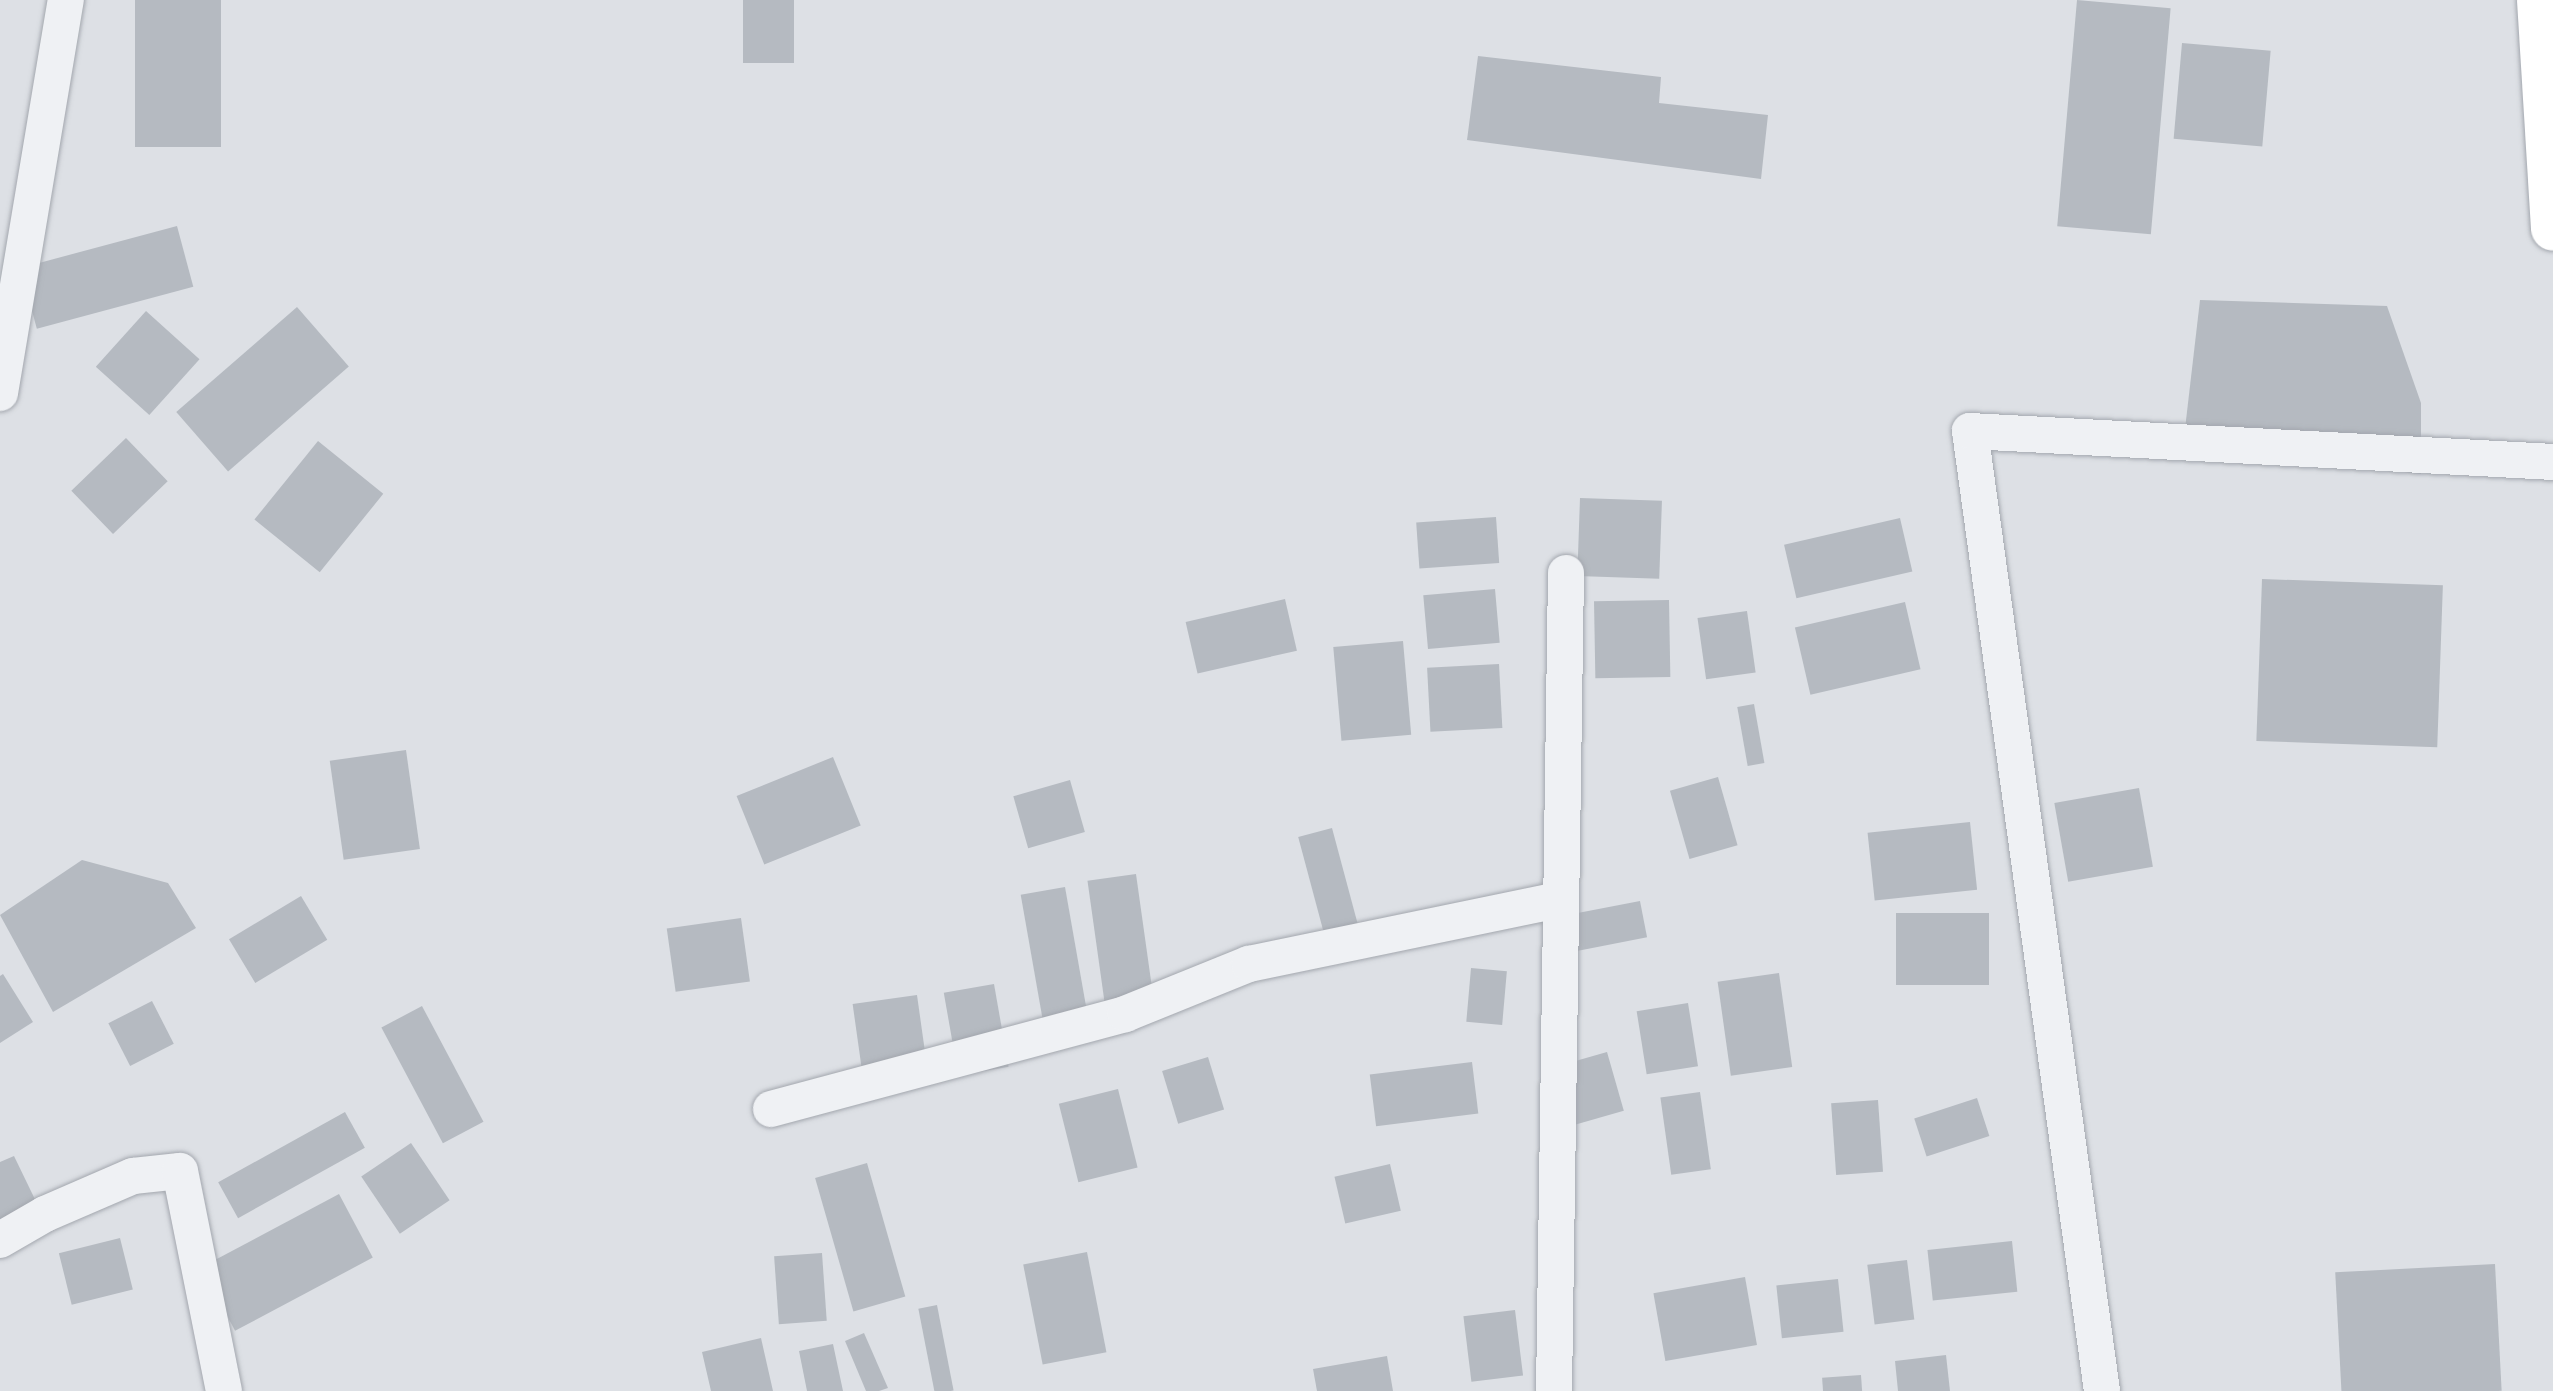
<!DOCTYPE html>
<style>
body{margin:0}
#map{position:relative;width:2553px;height:1391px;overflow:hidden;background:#dde0e5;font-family:"PT Sans",sans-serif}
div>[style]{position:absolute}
.building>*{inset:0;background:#b5bac1;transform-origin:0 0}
.roads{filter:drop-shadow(0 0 2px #a3a7ae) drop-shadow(0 0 2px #a3a7ae)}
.minor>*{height:36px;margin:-18px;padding:0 18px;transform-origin:18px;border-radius:18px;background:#eff1f4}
.trunk>*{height:44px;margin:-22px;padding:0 22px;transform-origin:22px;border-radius:22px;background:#fff}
span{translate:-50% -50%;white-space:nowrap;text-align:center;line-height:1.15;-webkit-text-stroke:6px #eceff3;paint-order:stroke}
</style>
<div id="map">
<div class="building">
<i style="left:135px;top:0;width:86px;height:147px"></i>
<i style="left:743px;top:0;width:51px;height:63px"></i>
<i style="left:2077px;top:0;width:94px;height:227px;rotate:5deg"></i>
<i style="left:2182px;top:43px;width:89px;height:96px;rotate:5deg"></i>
<i style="clip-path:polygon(1478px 56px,1661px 77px,1659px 103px,1768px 115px,1761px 179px,1467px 140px)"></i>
<i style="left:177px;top:226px;width:63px;height:162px;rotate:75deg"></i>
<i style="clip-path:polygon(2200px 300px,2387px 306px,2421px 403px,2421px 474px,2183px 446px)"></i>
<i style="left:297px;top:307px;width:79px;height:160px;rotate:49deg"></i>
<i style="left:146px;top:311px;width:72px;height:75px;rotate:42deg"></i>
<i style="left:126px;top:438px;width:60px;height:76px;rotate:46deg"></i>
<i style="left:318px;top:441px;width:84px;height:101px;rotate:39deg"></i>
<i style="left:1580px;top:498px;width:82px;height:78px;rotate:2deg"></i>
<i style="left:1496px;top:517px;width:46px;height:80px;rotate:86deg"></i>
<i style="left:1900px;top:518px;width:55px;height:119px;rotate:77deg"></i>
<i style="left:2262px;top:579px;width:181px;height:162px;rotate:2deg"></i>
<i style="left:1495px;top:589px;width:54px;height:72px;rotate:85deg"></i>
<i style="left:1285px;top:599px;width:53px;height:102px;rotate:77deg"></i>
<i style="left:1669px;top:600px;width:77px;height:75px;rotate:89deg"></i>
<i style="left:1905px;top:602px;width:69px;height:113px;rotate:77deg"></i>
<i style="left:1747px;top:611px;width:62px;height:50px;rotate:82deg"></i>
<i style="left:1403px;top:641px;width:94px;height:70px;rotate:85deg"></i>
<i style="left:1499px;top:664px;width:64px;height:72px;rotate:87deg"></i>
<i style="left:1754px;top:704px;width:60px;height:17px;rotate:80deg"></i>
<i style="left:406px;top:750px;width:100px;height:77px;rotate:82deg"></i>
<i style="left:833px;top:757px;width:74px;height:104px;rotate:68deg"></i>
<i style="left:1718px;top:777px;width:71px;height:50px;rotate:74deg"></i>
<i style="left:1070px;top:780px;width:54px;height:59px;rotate:74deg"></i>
<i style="left:2139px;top:788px;width:80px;height:86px;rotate:80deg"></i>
<i style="left:1970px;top:822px;width:68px;height:103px;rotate:84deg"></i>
<i style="left:1332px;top:828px;width:115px;height:35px;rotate:75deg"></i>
<i style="clip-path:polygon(82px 860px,168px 883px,196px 928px,53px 1012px,0 915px)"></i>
<i style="left:1136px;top:874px;width:128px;height:49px;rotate:82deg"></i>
<i style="left:1065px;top:887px;width:137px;height:45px;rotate:80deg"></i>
<i style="left:301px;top:896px;width:51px;height:84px;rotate:59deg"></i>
<i style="left:1640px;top:901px;width:37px;height:74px;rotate:79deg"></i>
<i style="left:1896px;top:913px;width:93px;height:72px"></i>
<i style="left:741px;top:918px;width:64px;height:75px;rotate:82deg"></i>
<i style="left:1471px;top:968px;width:36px;height:54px;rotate:5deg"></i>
<i style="left:1779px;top:973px;width:95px;height:62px;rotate:82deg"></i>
<i style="clip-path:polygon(3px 974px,33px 1022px,0 1043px,0 976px)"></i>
<i style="left:994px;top:984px;width:84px;height:51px;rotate:80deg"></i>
<i style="left:917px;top:995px;width:76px;height:65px;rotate:82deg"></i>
<i style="left:152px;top:1001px;width:48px;height:49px;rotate:63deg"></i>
<i style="left:1688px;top:1003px;width:64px;height:52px;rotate:81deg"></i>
<i style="left:422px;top:1006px;width:131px;height:46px;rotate:62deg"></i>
<i style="left:1607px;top:1052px;width:61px;height:60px;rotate:74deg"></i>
<i style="left:1208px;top:1057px;width:55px;height:48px;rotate:73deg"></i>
<i style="left:1472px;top:1062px;width:52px;height:103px;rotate:83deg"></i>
<i style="left:1118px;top:1089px;width:81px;height:61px;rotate:76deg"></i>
<i style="left:1700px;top:1092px;width:78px;height:40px;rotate:82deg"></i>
<i style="left:1977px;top:1098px;width:40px;height:66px;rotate:72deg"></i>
<i style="left:1878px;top:1100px;width:72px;height:47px;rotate:86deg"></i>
<i style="left:345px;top:1112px;width:41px;height:145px;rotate:61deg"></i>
<i style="left:411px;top:1143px;width:69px;height:60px;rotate:56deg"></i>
<i style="clip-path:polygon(14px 1156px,44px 1218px,0 1232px,0 1162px)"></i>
<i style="left:867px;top:1163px;width:139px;height:54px;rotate:74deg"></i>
<i style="left:1390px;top:1164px;width:48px;height:57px;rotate:77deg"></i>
<i style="left:339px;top:1194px;width:72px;height:156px;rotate:62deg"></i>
<i style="left:120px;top:1238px;width:53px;height:63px;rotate:76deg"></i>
<i style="left:2012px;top:1241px;width:51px;height:85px;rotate:84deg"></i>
<i style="left:1087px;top:1252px;width:102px;height:65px;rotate:79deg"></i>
<i style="left:822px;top:1253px;width:68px;height:48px;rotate:86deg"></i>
<i style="left:1907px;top:1260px;width:60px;height:40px;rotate:83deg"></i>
<i style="left:2495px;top:1264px;width:127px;height:160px;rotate:87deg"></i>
<i style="left:1745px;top:1277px;width:69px;height:93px;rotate:80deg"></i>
<i style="left:1838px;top:1279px;width:53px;height:62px;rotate:84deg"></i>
<i style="left:937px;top:1305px;width:87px;height:19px;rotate:79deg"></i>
<i style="left:1515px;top:1310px;width:66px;height:52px;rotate:83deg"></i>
<i style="clip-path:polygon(864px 1333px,888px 1388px,879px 1391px,866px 1391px,845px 1341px)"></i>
<i style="clip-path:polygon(761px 1338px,773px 1391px,711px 1391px,702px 1352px)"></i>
<i style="clip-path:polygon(833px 1344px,843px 1391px,807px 1391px,799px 1351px)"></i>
<i style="clip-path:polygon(1946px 1355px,1950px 1391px,1898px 1391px,1895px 1361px)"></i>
<i style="clip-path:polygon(1387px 1356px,1393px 1391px,1317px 1391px,1313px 1369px)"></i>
<i style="left:1861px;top:1375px;width:16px;height:39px;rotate:86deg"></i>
</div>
<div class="roads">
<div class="minor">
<i style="left:0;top:393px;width:399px;rotate:-80.5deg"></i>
<i style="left:771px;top:1109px;width:367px;rotate:-15deg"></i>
<i style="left:1125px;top:1014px;width:134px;rotate:-22deg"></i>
<i style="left:1249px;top:964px;width:317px;rotate:-11.7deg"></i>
<i style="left:0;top:1240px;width:52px;rotate:-30deg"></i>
<i style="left:45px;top:1214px;width:96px;rotate:-23.4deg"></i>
<i style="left:133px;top:1176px;width:47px;rotate:-6.1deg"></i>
<i style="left:180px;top:1171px;width:224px;rotate:78.7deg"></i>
<i style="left:1554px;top:1391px;width:818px;rotate:-89.16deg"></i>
<i style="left:2102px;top:1391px;width:969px;rotate:-97.83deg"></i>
<i style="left:1970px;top:431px;width:584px;rotate:3.04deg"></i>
</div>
<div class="trunk">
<i style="left:2539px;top:0;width:229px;rotate:86.5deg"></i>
</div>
</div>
</div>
